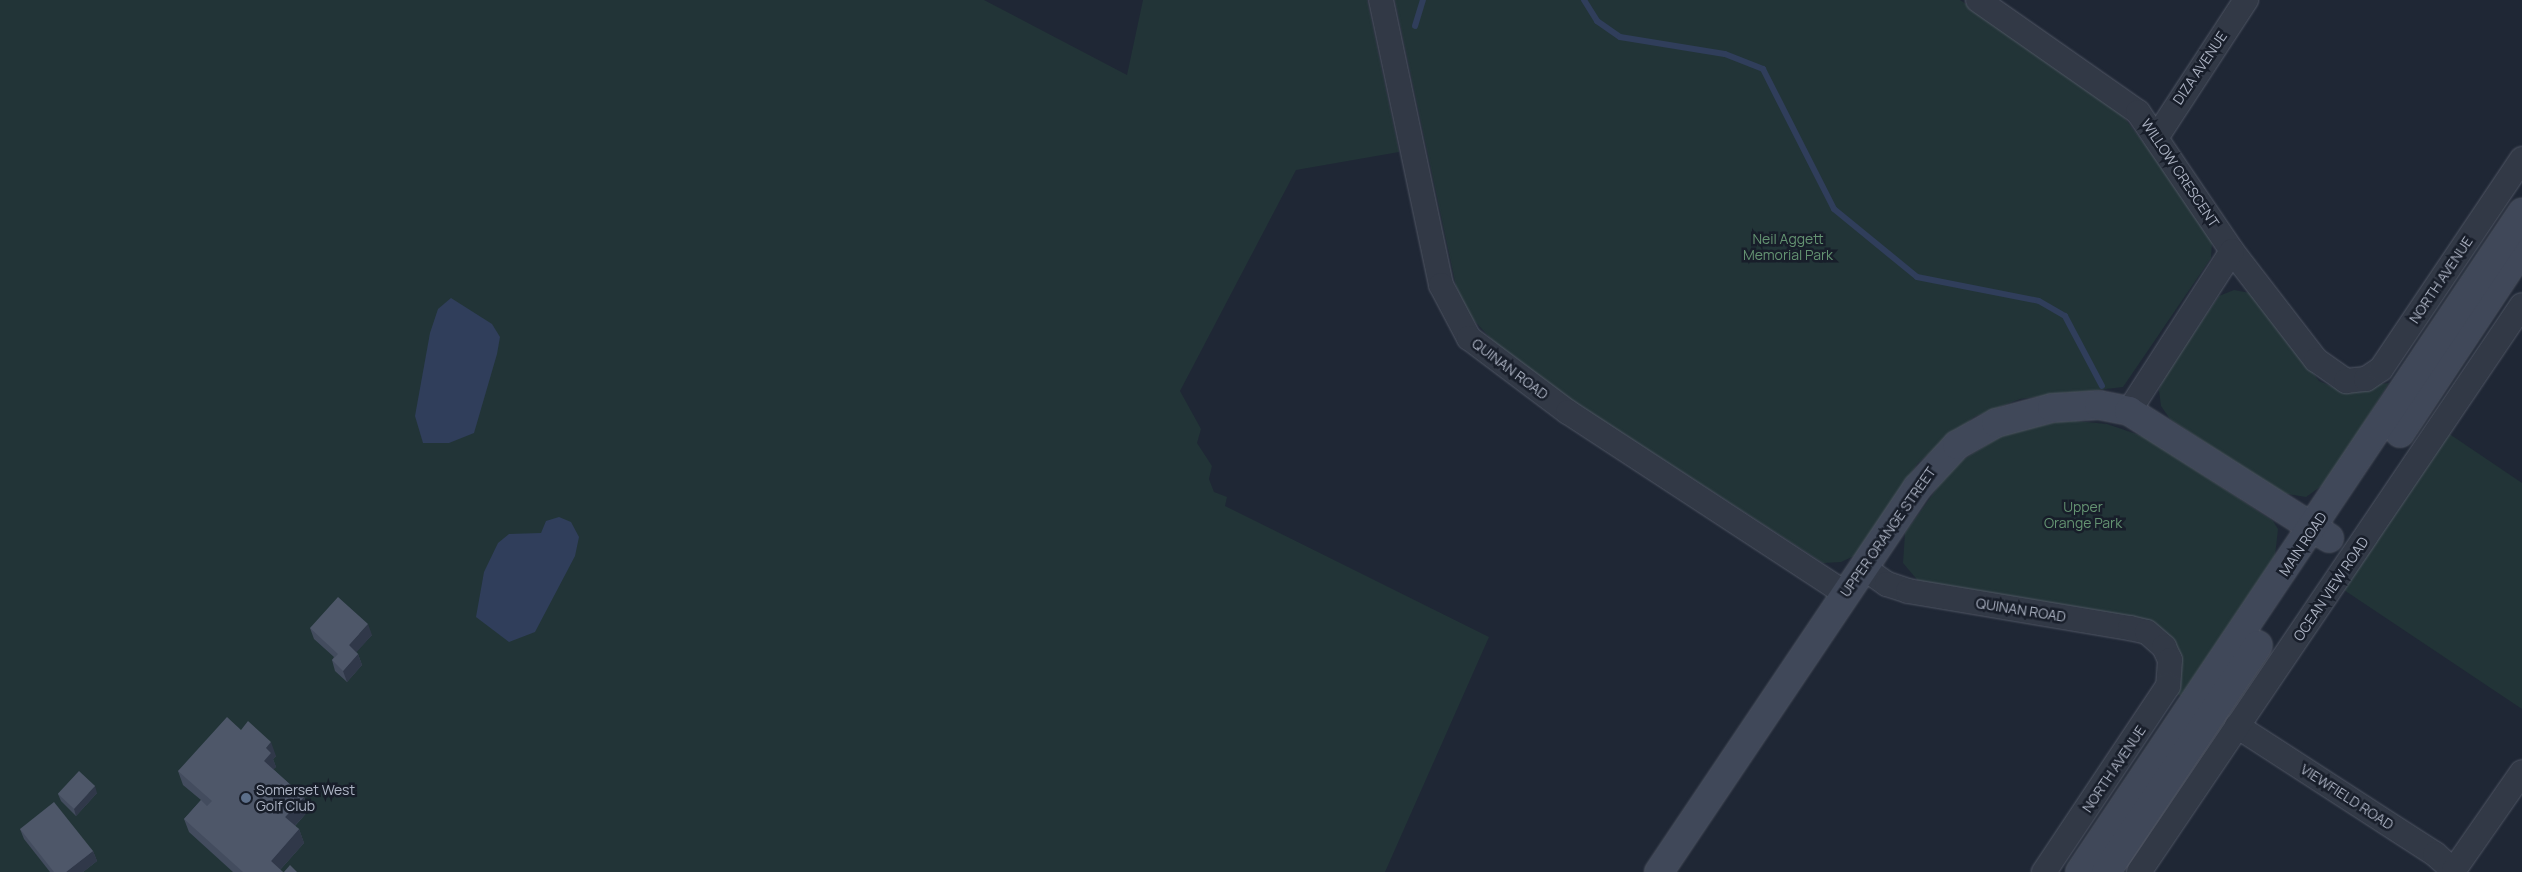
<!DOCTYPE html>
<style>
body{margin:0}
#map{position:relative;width:2522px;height:872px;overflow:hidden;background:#1f2735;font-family:Manrope,sans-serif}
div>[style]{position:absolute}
.green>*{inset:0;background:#223437}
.water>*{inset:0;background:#303e5b}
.stream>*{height:6px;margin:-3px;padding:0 3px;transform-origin:3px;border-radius:3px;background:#303e5b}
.roads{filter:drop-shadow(0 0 1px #505664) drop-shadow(0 0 1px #505664)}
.street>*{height:24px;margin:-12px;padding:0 12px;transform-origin:12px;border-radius:12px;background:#323946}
.secondary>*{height:28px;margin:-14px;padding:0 14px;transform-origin:14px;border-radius:14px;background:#404859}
.wall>*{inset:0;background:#434c5e}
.shaded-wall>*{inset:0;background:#303849}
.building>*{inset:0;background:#4e5769;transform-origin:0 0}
.dots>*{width:14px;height:14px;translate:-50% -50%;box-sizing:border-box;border:2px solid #181e2a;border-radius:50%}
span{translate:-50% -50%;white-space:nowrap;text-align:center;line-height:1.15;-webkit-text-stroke:5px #181e2a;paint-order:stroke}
.street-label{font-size:14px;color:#acb3c3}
.park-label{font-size:14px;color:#649372}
.poi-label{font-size:14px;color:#acb3c3}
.left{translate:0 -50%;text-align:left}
</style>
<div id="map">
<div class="green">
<i style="clip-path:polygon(0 0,984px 0,1127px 75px,1143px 0,1367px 0,1399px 152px,1296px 170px,1180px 391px,1201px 429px,1197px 443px,1212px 466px,1209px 479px,1214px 492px,1227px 497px,1225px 506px,1489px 637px,1385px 872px,0 872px)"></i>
<i style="clip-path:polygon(1395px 0,1960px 0,2113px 103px,2182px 193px,2212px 242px,2211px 258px,2123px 387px,2020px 399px,1974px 417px,1918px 463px,1856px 555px,1841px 562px,1823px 563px,1559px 392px,1494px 342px,1470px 316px,1456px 286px)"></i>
<i style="clip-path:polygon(2234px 290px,2250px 293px,2261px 303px,2319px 381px,2340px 390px,2389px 383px,2327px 482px,2306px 497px,2281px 493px,2170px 419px,2161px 406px,2159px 390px,2165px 375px,2219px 296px)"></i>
<i style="clip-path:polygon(2066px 420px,2107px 424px,2145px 437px,2273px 521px,2278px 529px,2275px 556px,2181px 696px,2175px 693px,2177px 649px,1920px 583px,1903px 563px,1905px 533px,1953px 466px,2006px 433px)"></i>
<i style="clip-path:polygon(2448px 433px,2522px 483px,2522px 709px,2344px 590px)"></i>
</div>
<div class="water">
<i style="clip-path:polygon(451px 298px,492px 324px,500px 337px,497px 354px,474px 433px,449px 443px,423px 443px,415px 416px,430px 333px,438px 309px)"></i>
<i style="clip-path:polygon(559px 517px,571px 522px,579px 537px,575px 556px,535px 632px,509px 642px,476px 617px,484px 572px,498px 543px,509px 534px,541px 533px,546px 521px)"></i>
</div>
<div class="stream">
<i style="left:1584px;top:0;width:25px;rotate:58deg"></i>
<i style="left:1597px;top:21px;width:28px;rotate:35deg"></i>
<i style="left:1620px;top:37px;width:106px;rotate:9.2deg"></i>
<i style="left:1725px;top:54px;width:41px;rotate:21.5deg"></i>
<i style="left:1763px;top:69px;width:157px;rotate:63.1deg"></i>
<i style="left:1834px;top:209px;width:107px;rotate:39.3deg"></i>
<i style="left:1917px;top:277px;width:124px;rotate:11.1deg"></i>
<i style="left:2039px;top:301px;width:30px;rotate:30deg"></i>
<i style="left:2065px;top:316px;width:79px;rotate:62.1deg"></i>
<i style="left:1415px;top:26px;width:27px;rotate:-73deg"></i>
</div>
<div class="roads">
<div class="street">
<i style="left:1381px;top:0;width:291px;rotate:78.1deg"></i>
<i style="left:1441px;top:285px;width:60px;rotate:62.2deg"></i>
<i style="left:1469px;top:338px;width:124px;rotate:36.8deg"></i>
<i style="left:1568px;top:412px;width:331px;rotate:33.2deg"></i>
<i style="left:1978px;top:0;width:195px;rotate:35deg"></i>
<i style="left:2138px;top:112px;width:168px;rotate:55.9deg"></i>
<i style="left:2232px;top:251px;width:138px;rotate:52.4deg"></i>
<i style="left:2316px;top:360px;width:37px;rotate:35deg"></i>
<i style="left:2346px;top:381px;width:20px;rotate:-6deg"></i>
<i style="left:2366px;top:379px;width:18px;rotate:-34deg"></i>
<i style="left:2381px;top:369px;width:253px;rotate:-56.1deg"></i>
<i style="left:2156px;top:138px;width:165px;rotate:-56.9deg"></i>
<i style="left:2129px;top:411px;width:190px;rotate:-57.2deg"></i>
<i style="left:1864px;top:568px;width:28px;rotate:35deg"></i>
<i style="left:1887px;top:584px;width:22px;rotate:18deg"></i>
<i style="left:1908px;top:591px;width:225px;rotate:9.5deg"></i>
<i style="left:2130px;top:628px;width:17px;rotate:13deg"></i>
<i style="left:2147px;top:632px;width:23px;rotate:41deg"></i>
<i style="left:2164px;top:647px;width:14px;rotate:65deg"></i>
<i style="left:2170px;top:660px;width:26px;rotate:94deg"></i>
<i style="left:2168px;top:686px;width:224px;rotate:123.7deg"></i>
<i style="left:2237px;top:726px;width:236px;rotate:32.9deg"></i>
<i style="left:2435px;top:854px;width:27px;rotate:42deg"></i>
<i style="left:2454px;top:870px;width:119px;rotate:-55.2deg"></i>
<i style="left:2139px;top:872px;width:684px;rotate:-55.96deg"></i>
</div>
<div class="secondary">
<i style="left:2400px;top:433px;width:221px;rotate:-56.5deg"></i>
<i style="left:1659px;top:872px;width:463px;rotate:-56.1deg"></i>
<i style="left:1917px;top:488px;width:59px;rotate:-47.1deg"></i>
<i style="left:1957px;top:445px;width:45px;rotate:-29.4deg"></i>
<i style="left:1996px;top:423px;width:58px;rotate:-15deg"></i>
<i style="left:2052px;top:408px;width:47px;rotate:-3.7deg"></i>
<i style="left:2099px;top:405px;width:31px;rotate:11deg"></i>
<i style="left:2129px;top:411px;width:237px;rotate:32.4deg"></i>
<i style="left:2080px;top:872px;width:794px;rotate:-56.15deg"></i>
<i style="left:2106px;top:872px;width:273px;rotate:-56.2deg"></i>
</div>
</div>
<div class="wall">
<i style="clip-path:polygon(310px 628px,372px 635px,356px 652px,358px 654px,362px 665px,347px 682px,335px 671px,332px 660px,334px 657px,314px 639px)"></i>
<i style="clip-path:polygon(241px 730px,276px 756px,273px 759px,276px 767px,273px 769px,304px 797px,309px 810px,295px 826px,299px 829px,304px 843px,280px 870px,283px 872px,233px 872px,189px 832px,184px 819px,201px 800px,183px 785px,178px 771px)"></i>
<i style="clip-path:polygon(97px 793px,76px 816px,61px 801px,58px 794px)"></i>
<i style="clip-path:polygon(20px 829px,93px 851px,97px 861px,83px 872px,50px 872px,24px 839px)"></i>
</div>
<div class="shaded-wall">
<i style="clip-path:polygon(368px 624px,372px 635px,353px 656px,349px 645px)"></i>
<i style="clip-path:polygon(358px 654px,362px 665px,347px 682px,343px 671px)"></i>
<i style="clip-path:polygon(271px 742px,276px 756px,273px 759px,276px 767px,269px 774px,264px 761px,266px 748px)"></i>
<i style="clip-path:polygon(95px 786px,97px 793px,76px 816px,74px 809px)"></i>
<i style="clip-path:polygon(304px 797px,309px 810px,290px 831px,285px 817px)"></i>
<i style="clip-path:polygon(299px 829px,304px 843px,278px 872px,271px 861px)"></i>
<i style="clip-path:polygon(93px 851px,97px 861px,83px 872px,66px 872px)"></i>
</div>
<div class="building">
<i style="clip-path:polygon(338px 597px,368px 624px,349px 645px,358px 654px,343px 671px,332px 660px,338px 654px,310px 628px)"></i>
<i style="clip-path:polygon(227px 717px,241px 730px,248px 721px,271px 742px,266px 748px,271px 753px,264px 761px,304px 797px,285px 817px,299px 829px,271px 861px,283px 872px,243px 872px,184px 819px,201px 800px,207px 806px,212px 801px,178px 771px)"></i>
<i style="left:79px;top:771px;width:22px;height:31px;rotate:43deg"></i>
<i style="clip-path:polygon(54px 802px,93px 851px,66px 872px,54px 872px,20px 829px)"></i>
<i style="clip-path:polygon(290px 865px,297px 872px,284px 872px)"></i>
</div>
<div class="dots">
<i style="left:246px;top:798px;background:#5c6f8a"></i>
</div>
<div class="street-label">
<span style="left:2200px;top:68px;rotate:-56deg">DIZA AVENUE</span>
<span style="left:2180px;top:173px;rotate:56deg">WILLOW CRESCENT</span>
<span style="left:2441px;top:280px;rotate:-56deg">NORTH AVENUE</span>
<span style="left:1510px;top:369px;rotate:37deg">QUINAN ROAD</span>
<span style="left:1888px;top:532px;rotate:-55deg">UPPER ORANGE STREET</span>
<span style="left:2303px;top:544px;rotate:-56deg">MAIN ROAD</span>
<span style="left:2331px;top:589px;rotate:-56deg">OCEAN VIEW ROAD</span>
<span style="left:2021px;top:610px;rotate:9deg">QUINAN ROAD</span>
<span style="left:2114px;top:769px;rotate:-56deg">NORTH AVENUE</span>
<span style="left:2347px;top:797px;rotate:33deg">VIEWFIELD ROAD</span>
</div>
<div class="park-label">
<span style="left:1788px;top:247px">Neil Aggett<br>Memorial Park</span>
<span style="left:2083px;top:515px">Upper<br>Orange Park</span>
</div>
<div class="poi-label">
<span class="left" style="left:256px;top:798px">Somerset West<br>Golf Club</span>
</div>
</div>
